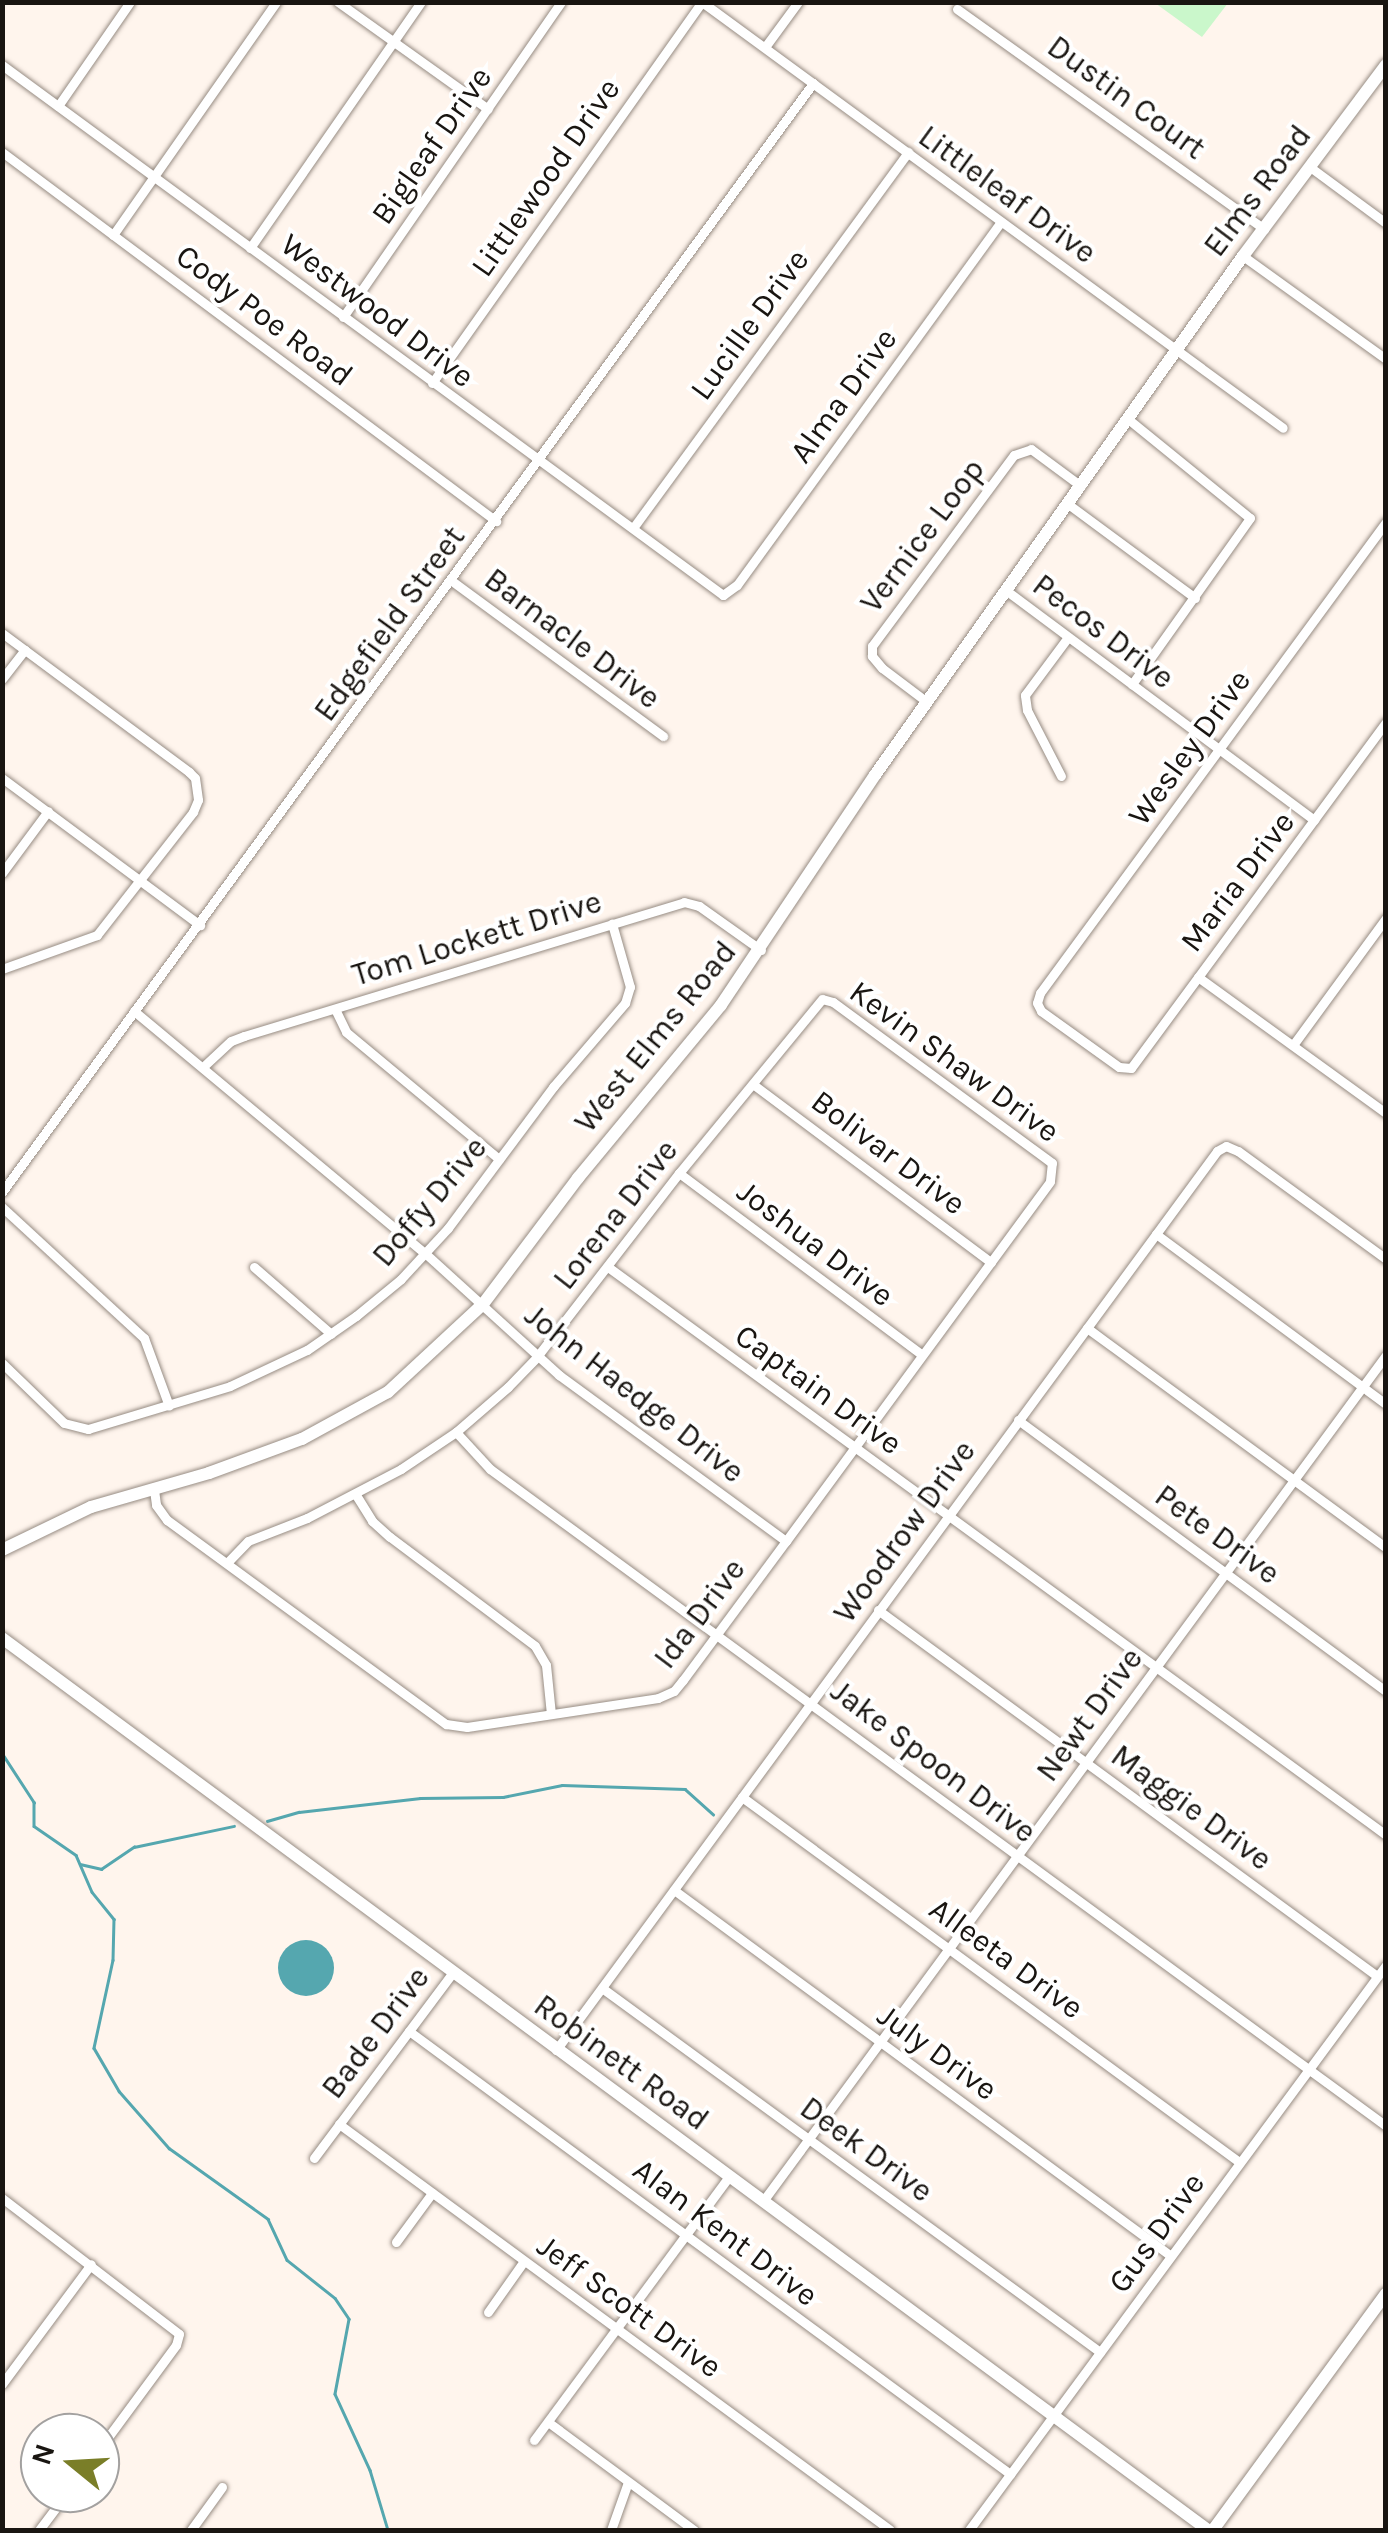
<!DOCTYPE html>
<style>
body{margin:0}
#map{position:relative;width:1388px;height:2533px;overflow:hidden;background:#fff5ed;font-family:Karla,sans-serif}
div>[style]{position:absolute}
.green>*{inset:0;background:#caf7cb}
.water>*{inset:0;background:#55a7af}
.round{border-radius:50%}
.stream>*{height:2.5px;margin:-1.25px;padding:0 1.25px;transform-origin:1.25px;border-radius:1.25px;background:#55a7af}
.roads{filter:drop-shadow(0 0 2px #978c83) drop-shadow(0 0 2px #978c83)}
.street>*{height:9px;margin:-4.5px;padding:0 4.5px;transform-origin:4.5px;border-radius:4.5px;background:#fff}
.secondary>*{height:12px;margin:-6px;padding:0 6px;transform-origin:6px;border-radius:6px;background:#fff}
span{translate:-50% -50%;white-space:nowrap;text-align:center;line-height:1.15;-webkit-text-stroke:8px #fff;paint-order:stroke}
.street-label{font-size:32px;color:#191511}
.frame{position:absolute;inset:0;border:5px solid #191511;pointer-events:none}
.north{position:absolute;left:20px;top:2413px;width:100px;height:100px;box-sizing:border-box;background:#fff;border:2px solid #a3a1a0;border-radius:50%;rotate:288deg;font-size:28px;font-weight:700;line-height:40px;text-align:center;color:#191511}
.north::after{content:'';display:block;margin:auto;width:35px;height:45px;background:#7a7e28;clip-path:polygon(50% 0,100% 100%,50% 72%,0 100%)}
</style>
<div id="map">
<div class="green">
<i style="clip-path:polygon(1155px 3px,1228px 3px,1202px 37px)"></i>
</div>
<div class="water">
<i class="round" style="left:278px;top:1940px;width:56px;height:56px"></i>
</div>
<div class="stream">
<i style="left:2px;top:1753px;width:59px;rotate:56.9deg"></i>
<i style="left:34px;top:1802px;width:24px;rotate:90deg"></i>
<i style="left:34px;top:1826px;width:51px;rotate:34.6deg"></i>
<i style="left:76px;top:1855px;width:40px;rotate:66.6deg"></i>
<i style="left:92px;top:1892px;width:35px;rotate:51deg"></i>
<i style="left:114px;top:1919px;width:41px;rotate:91.4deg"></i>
<i style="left:113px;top:1960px;width:90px;rotate:102.2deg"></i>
<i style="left:94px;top:2048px;width:50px;rotate:59.8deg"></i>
<i style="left:119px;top:2091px;width:76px;rotate:48.7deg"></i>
<i style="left:169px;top:2148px;width:122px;rotate:35.6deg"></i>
<i style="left:268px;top:2219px;width:45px;rotate:65.1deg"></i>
<i style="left:287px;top:2260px;width:61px;rotate:38.4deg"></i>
<i style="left:335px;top:2298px;width:25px;rotate:56deg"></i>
<i style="left:349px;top:2319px;width:76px;rotate:100.6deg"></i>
<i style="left:335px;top:2394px;width:84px;rotate:65.3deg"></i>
<i style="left:370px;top:2470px;width:63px;rotate:73.3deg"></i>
<i style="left:267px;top:1821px;width:33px;rotate:-16deg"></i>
<i style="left:299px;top:1812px;width:122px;rotate:-6.6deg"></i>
<i style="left:420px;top:1798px;width:83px;rotate:-0.7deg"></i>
<i style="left:503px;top:1797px;width:60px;rotate:-11.5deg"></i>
<i style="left:562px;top:1785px;width:123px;rotate:1.9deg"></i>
<i style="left:685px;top:1789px;width:38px;rotate:42deg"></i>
<i style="left:80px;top:1864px;width:22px;rotate:13deg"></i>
<i style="left:101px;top:1869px;width:40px;rotate:-34deg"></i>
<i style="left:134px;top:1847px;width:102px;rotate:-11.9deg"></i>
</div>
<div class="roads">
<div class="street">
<i style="left:338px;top:2px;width:184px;rotate:35.5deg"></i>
<i style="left:702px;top:2px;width:720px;rotate:36.25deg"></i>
<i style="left:957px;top:9px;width:378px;rotate:35.6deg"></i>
<i style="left:765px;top:47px;width:56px;rotate:-53.7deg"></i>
<i style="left:2px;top:65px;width:895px;rotate:36.32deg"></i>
<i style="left:723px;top:595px;width:17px;rotate:-36deg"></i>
<i style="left:737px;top:585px;width:449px;rotate:-54deg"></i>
<i style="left:58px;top:106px;width:126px;rotate:-55.3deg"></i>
<i style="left:2px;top:152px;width:617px;rotate:36.76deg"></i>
<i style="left:1310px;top:167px;width:94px;rotate:36.4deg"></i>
<i style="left:113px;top:235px;width:284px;rotate:-55deg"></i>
<i style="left:250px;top:248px;width:300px;rotate:-55.2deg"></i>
<i style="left:1243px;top:256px;width:176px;rotate:35.8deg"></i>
<i style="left:343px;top:317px;width:383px;rotate:-55.3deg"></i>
<i style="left:432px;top:383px;width:467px;rotate:-54.7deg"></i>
<i style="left:1128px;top:419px;width:157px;rotate:39.1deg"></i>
<i style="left:1250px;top:518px;width:204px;rotate:125.4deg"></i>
<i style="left:1068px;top:504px;width:158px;rotate:36.5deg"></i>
<i style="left:1386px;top:522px;width:584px;rotate:126.3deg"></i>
<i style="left:1040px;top:993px;width:10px;rotate:107deg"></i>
<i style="left:1037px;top:1003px;width:9px;rotate:63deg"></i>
<i style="left:1041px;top:1011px;width:96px;rotate:35.7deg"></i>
<i style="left:1119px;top:1067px;width:12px;rotate:5deg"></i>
<i style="left:1131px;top:1068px;width:430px;rotate:-53.6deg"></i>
<i style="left:633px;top:528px;width:466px;rotate:-53.8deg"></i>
<i style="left:452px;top:581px;width:262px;rotate:36.3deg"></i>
<i style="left:1007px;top:591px;width:383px;rotate:36.7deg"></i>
<i style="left:2px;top:633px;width:233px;rotate:36.6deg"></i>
<i style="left:189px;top:772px;width:8px;rotate:45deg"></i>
<i style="left:195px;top:778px;width:22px;rotate:82deg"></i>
<i style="left:198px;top:800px;width:13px;rotate:113deg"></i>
<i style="left:193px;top:812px;width:156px;rotate:128deg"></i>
<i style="left:97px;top:935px;width:101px;rotate:160.3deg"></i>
<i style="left:2px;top:679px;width:37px;rotate:-52deg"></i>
<i style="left:927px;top:702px;width:56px;rotate:-142.9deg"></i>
<i style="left:882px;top:668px;width:16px;rotate:-130deg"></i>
<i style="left:872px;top:656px;width:10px;rotate:-90deg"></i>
<i style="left:872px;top:646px;width:238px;rotate:-53.4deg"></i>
<i style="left:1014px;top:455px;width:18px;rotate:-19deg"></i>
<i style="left:1031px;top:449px;width:62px;rotate:36.5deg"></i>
<i style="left:1061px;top:776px;width:74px;rotate:-117.3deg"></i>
<i style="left:1027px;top:710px;width:15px;rotate:-98deg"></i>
<i style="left:1025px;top:695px;width:72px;rotate:-53.4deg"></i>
<i style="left:2px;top:778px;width:247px;rotate:36.6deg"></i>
<i style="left:2px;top:873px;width:77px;rotate:-53.4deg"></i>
<i style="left:1198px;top:977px;width:232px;rotate:35.9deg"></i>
<i style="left:335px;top:1009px;width:25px;rotate:64deg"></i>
<i style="left:346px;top:1032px;width:199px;rotate:39.7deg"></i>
<i style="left:134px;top:1011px;width:380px;rotate:39.8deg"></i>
<i style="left:426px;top:1254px;width:180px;rotate:42.3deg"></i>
<i style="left:559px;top:1375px;width:281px;rotate:36.2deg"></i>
<i style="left:1293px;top:1045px;width:157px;rotate:-53.8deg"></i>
<i style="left:205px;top:1065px;width:35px;rotate:-43deg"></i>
<i style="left:231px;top:1041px;width:14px;rotate:-21deg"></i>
<i style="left:244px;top:1036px;width:460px;rotate:-16.9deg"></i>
<i style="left:684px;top:902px;width:16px;rotate:15deg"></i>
<i style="left:699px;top:906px;width:76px;rotate:35.4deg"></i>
<i style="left:754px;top:1085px;width:296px;rotate:36.8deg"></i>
<i style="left:679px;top:1173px;width:302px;rotate:36.8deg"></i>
<i style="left:2px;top:1192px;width:1374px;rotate:-53.82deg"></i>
<i style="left:2px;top:1207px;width:193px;rotate:42.7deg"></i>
<i style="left:144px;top:1338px;width:72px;rotate:69.8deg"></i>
<i style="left:1156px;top:1234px;width:286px;rotate:36.5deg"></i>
<i style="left:254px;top:1267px;width:102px;rotate:41deg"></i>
<i style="left:608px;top:1267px;width:963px;rotate:36.13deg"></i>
<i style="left:1087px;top:1328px;width:371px;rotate:36.3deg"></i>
<i style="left:2px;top:1363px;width:86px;rotate:44.1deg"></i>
<i style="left:64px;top:1423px;width:25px;rotate:14deg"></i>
<i style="left:88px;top:1429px;width:148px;rotate:-16.8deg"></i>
<i style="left:230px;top:1386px;width:85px;rotate:-25.1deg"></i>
<i style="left:307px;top:1350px;width:60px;rotate:-34.8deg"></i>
<i style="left:356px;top:1316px;width:58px;rotate:-39.4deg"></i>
<i style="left:401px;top:1279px;width:69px;rotate:-47.3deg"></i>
<i style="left:448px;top:1228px;width:176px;rotate:-53.3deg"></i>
<i style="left:553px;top:1087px;width:111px;rotate:-49.4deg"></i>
<i style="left:625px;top:1003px;width:17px;rotate:-73deg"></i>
<i style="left:630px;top:987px;width:66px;rotate:-105.9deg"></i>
<i style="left:1018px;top:1420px;width:457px;rotate:36.4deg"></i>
<i style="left:456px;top:1432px;width:50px;rotate:47.4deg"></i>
<i style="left:490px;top:1469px;width:1111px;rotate:36.25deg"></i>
<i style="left:154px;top:1490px;width:15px;rotate:82deg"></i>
<i style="left:156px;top:1505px;width:19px;rotate:54deg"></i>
<i style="left:167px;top:1520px;width:346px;rotate:36.2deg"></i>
<i style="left:446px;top:1724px;width:21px;rotate:8deg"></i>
<i style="left:467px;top:1727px;width:193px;rotate:-8.6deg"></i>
<i style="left:658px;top:1698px;width:17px;rotate:-24deg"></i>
<i style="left:674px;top:1691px;width:14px;rotate:-51deg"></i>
<i style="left:683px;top:1680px;width:173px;rotate:-53.5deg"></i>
<i style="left:786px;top:1541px;width:446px;rotate:-53.7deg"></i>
<i style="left:1050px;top:1181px;width:18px;rotate:-84deg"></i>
<i style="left:1052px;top:1163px;width:272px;rotate:-143.7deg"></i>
<i style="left:833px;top:1002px;width:11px;rotate:-165deg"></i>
<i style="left:822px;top:999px;width:225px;rotate:129.4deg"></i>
<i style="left:679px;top:1173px;width:232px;rotate:127.7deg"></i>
<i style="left:537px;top:1357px;width:42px;rotate:134deg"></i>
<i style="left:508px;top:1387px;width:69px;rotate:139.1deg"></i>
<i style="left:456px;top:1432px;width:66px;rotate:146.1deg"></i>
<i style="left:401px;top:1469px;width:106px;rotate:152.5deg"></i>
<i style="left:307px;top:1518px;width:63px;rotate:158.7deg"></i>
<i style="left:248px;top:1541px;width:30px;rotate:134deg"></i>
<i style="left:356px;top:1495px;width:31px;rotate:58deg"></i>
<i style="left:372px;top:1521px;width:24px;rotate:42deg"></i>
<i style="left:390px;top:1537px;width:181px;rotate:36.9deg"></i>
<i style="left:535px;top:1646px;width:22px;rotate:60deg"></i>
<i style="left:546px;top:1665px;width:49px;rotate:84.2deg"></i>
<i style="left:878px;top:1610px;width:619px;rotate:36.26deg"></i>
<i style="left:742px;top:1797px;width:617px;rotate:36.29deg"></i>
<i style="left:674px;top:1890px;width:617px;rotate:36.37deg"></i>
<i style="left:602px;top:1988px;width:617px;rotate:36.16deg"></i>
<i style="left:409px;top:2031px;width:747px;rotate:36.39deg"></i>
<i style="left:556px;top:2050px;width:1116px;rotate:-53.67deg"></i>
<i style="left:1217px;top:1151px;width:10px;rotate:-29deg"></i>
<i style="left:1226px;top:1146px;width:13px;rotate:23deg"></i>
<i style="left:1238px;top:1151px;width:183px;rotate:36.1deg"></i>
<i style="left:339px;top:2124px;width:684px;rotate:36.38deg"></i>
<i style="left:314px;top:2158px;width:232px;rotate:-53.2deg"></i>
<i style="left:2px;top:2198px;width:223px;rotate:37.5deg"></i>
<i style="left:179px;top:2334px;width:11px;rotate:105deg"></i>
<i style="left:176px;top:2345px;width:128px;rotate:126.4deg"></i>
<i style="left:763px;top:2201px;width:1051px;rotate:-53.63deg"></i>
<i style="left:396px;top:2242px;width:61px;rotate:-53.7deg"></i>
<i style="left:488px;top:2312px;width:62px;rotate:-54.8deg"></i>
<i style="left:2px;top:2384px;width:149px;rotate:-53.4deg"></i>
<i style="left:548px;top:2422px;width:182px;rotate:36.5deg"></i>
<i style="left:534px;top:2440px;width:328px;rotate:-53.5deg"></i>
<i style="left:39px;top:2530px;width:46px;rotate:-52.9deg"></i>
<i style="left:191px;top:2530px;width:53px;rotate:-54.2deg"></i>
<i style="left:611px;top:2530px;width:51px;rotate:-70.5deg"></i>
<i style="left:969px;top:2530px;width:702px;rotate:-53.57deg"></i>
</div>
<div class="secondary">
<i style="left:2px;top:1550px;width:99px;rotate:-25.8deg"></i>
<i style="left:91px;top:1507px;width:123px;rotate:-16.1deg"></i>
<i style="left:209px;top:1473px;width:99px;rotate:-20.1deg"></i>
<i style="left:302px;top:1439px;width:98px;rotate:-28.7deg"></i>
<i style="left:388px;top:1392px;width:129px;rotate:-42.8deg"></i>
<i style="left:483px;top:1304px;width:158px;rotate:-53deg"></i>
<i style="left:578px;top:1178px;width:224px;rotate:-50.4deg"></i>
<i style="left:721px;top:1005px;width:277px;rotate:-56.2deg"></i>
<i style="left:875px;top:775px;width:636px;rotate:-54.66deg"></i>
<i style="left:1243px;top:256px;width:239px;rotate:-53.2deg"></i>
<i style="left:2px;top:1638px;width:1500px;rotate:36.49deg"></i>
<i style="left:1213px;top:2530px;width:293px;rotate:-53.8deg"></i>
</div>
</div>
<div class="street-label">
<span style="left:1126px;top:98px;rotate:36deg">Dustin Court</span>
<span style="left:432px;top:146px;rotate:-55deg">Bigleaf Drive</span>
<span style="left:546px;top:178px;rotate:-55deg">Littlewood Drive</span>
<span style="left:1258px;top:191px;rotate:-53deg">Elms Road</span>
<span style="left:1007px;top:195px;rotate:36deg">Littleleaf Drive</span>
<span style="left:377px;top:311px;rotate:37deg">Westwood Drive</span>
<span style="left:264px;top:316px;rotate:37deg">Cody Poe Road</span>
<span style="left:750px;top:325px;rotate:-54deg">Lucille Drive</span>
<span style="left:844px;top:396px;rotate:-54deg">Alma Drive</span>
<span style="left:923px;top:536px;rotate:-53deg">Vernice Loop</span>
<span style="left:390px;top:624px;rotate:-54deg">Edgefield Street</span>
<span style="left:1103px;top:632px;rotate:37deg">Pecos Drive</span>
<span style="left:572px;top:639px;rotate:37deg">Barnacle Drive</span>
<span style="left:1190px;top:748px;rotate:-54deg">Wesley Drive</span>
<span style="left:1238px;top:882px;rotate:-53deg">Maria Drive</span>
<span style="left:477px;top:939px;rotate:-17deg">Tom Lockett Drive</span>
<span style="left:656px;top:1037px;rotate:-51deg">West Elms Road</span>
<span style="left:954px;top:1062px;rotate:36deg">Kevin Shaw Drive</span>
<span style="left:888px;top:1153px;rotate:37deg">Bolivar Drive</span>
<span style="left:430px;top:1202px;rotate:-50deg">Doffy Drive</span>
<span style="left:616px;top:1215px;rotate:-52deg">Lorena Drive</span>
<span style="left:815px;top:1244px;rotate:37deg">Joshua Drive</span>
<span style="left:818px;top:1390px;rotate:36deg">Captain Drive</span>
<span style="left:634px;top:1394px;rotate:38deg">John Haedge Drive</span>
<span style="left:905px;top:1532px;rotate:-54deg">Woodrow Drive</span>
<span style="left:1217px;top:1535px;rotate:36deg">Pete Drive</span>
<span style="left:700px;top:1614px;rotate:-53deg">Ida Drive</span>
<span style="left:1090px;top:1715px;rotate:-54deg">Newt Drive</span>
<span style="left:933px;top:1762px;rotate:37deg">Jake Spoon Drive</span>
<span style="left:1191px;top:1808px;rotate:36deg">Maggie Drive</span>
<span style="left:1006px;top:1959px;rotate:36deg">Alleeta Drive</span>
<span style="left:376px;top:2033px;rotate:-53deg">Bade Drive</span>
<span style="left:937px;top:2053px;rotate:36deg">July Drive</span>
<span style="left:621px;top:2063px;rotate:36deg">Robinett Road</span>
<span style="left:866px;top:2150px;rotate:36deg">Deek Drive</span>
<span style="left:725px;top:2233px;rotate:37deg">Alan Kent Drive</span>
<span style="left:1157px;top:2233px;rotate:-54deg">Gus Drive</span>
<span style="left:629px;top:2307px;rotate:36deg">Jeff Scott Drive</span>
</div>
<div class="frame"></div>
<div class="north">N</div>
</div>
